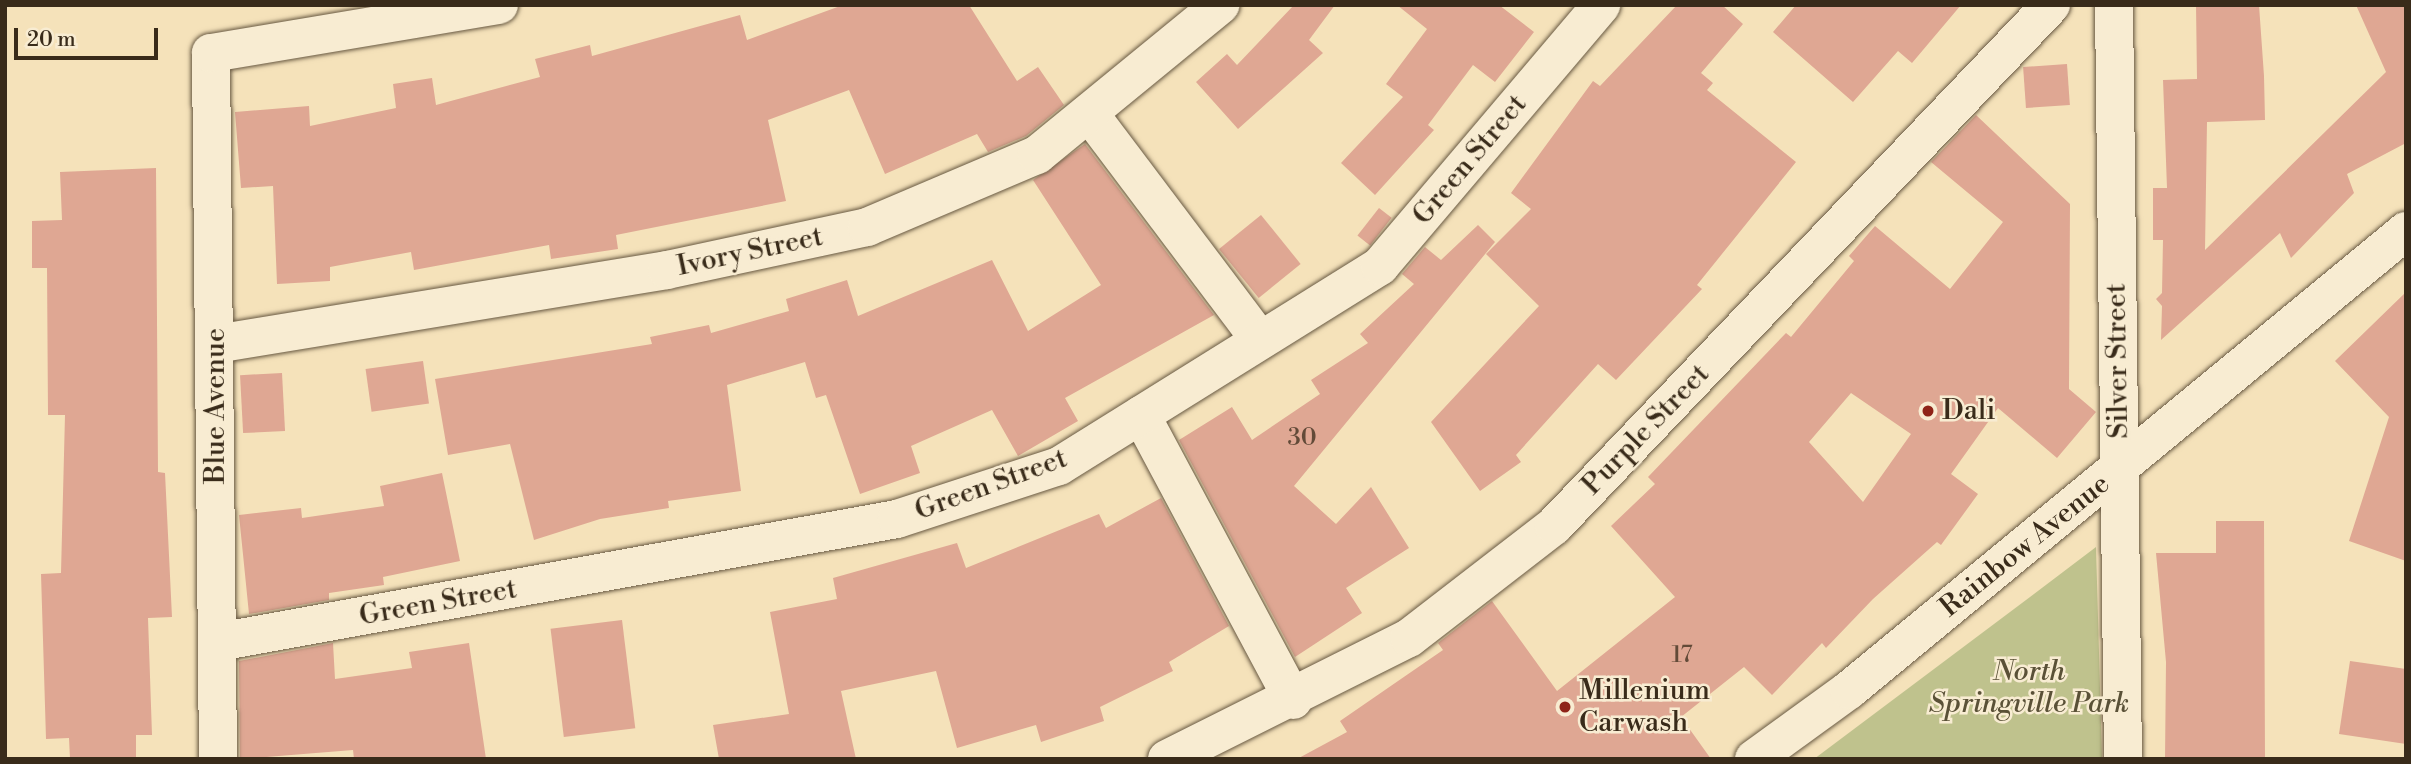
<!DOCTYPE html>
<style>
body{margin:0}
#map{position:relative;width:2411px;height:764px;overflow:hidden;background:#f5e2ba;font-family:"Libre Bodoni",serif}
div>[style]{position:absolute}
.green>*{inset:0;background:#bfc28d}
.building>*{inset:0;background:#dfa793;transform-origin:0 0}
.roads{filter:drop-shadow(0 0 2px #685942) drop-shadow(0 0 2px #685942)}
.minor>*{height:38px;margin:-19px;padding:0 19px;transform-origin:19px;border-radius:19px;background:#f8ecd2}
.dots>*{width:19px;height:19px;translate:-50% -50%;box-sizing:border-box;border:4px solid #f8ecd2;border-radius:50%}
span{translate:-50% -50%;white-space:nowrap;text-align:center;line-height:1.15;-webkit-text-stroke:5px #f8ecd2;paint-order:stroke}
.number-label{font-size:24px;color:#624a38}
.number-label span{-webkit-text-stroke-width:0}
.street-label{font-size:28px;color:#392b1a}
.poi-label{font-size:28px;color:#392b1a}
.left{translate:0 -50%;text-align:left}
.park-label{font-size:28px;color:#5a5137;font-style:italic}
.frame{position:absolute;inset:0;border:7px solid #392b1a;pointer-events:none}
.scale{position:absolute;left:14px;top:28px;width:144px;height:32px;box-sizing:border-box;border:4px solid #392b1a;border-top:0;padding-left:9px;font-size:21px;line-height:24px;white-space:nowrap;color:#392b1a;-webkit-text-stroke:5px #f8ecd2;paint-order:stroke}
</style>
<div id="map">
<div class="green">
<i style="clip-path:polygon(2096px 547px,2102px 759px,1814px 759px,2030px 597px)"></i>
</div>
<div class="building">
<i style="clip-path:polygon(843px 5px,969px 5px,1017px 81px,1038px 67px,1064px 105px,1026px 136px,988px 152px,977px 134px,885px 174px,849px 90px,768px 120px,786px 201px,616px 235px,618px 249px,551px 259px,549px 245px,414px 270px,411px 252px,330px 267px,330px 281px,277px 284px,273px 186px,241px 188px,235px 112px,309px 106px,310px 126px,396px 108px,393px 84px,432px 78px,436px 105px,540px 77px,535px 59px,590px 45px,592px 56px,740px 15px,747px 40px)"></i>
<i style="clip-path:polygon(1294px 5px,1335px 5px,1309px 40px,1323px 53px,1238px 129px,1196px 82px,1227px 54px,1237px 65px)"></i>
<i style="clip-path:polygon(1397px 5px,1499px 5px,1534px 32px,1495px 82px,1473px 65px,1428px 125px,1434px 130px,1375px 195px,1341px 163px,1403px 97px,1386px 84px,1427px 29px)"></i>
<i style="clip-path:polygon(1677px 5px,1722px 5px,1743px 24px,1701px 73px,1713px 83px,1707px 90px,1796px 162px,1697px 285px,1702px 289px,1616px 380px,1598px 364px,1516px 455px,1521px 462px,1480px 491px,1431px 422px,1539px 306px,1486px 254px,1531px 209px,1511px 193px,1593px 81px,1600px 86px)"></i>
<i style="clip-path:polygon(1796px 5px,1961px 5px,1912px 63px,1898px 51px,1853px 102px,1773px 32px)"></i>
<i style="clip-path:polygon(2196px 5px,2259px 5px,2264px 76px,2265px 120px,2207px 122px,2205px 250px,2386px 72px,2356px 5px,2406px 5px,2406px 143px,2347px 174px,2354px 193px,2291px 258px,2280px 233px,2161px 340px,2162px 306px,2156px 299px,2162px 293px,2163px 240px,2153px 240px,2153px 188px,2167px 188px,2163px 80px,2197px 79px)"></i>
<i style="left:2067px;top:64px;width:41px;height:44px;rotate:86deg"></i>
<i style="clip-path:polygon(evenodd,1976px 115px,2070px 204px,2069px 389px,2096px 412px,2057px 458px,1998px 408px,1951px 474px,1978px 494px,1941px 545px,1937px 542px,1873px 599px,1826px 648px,1822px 643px,1772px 695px,1744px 667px,1681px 717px,1711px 759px,1297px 759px,1347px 732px,1340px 721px,1443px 650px,1438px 643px,1492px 601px,1557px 691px,1675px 597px,1611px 526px,1655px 484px,1648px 477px,1786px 333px,1791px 337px,1854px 261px,1849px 256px,1875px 226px,1950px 289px,2003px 222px,1931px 162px,1976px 115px,1851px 393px,1911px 434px,1863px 502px,1809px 442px,1851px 393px)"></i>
<i style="clip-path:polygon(1085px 144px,1214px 315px,1065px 398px,1078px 421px,1018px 456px,992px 410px,911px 446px,920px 473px,860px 494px,826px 395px,816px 398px,805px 362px,727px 385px,741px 491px,668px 501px,669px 508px,600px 519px,534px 540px,510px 444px,448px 455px,435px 379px,652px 344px,650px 337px,709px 325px,711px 333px,789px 311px,786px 299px,847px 280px,858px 316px,992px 260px,1028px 331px,1101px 285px,1033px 180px)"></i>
<i style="clip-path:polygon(156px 168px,158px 472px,165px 473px,172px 617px,148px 618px,152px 735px,136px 735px,136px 759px,70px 759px,69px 738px,46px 739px,41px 574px,61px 573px,65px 415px,48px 415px,47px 268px,32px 268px,32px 221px,62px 220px,60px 172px)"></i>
<i style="left:1379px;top:208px;width:16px;height:35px;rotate:38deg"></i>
<i style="left:1261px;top:215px;width:63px;height:54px;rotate:51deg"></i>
<i style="clip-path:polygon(1478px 225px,1495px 242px,1294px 486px,1336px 524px,1371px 487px,1409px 548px,1346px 588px,1362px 613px,1295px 657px,1179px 440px,1232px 407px,1252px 440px,1320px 394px,1311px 380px,1368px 343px,1360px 334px,1414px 284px,1402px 274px,1425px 247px,1441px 260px)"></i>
<i style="clip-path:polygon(2406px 292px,2406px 561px,2349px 541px,2389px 417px,2335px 361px)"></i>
<i style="left:423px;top:361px;width:43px;height:58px;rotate:82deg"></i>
<i style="left:282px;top:373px;width:58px;height:42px;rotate:87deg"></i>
<i style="clip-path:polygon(442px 473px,460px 561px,383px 577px,384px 585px,329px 593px,329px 600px,249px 614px,239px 515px,301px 508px,302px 518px,384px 506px,380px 486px)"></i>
<i style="clip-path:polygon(1161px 498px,1229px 626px,1169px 662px,1173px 671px,1100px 707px,1104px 721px,1041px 742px,1036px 725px,957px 748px,936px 671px,841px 691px,856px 759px,719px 759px,713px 725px,789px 714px,770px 612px,837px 599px,833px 578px,957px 543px,966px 568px,1099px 514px,1106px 528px)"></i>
<i style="clip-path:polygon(2216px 521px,2264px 521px,2265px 759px,2165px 759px,2166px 662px,2156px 553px,2216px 553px)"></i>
<i style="left:622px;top:620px;width:109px;height:72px;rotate:83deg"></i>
<i style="clip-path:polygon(333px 643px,335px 679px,412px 668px,409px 652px,469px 643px,486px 759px,354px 759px,353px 750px,240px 759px,239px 661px)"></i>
<i style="clip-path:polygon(2350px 661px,2406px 669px,2406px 744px,2339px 734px)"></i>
</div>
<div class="roads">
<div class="minor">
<i style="left:2114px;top:5px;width:754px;rotate:89.32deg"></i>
<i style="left:1089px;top:113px;width:284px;rotate:53deg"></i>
<i style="left:216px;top:344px;width:457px;rotate:-9.3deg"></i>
<i style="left:667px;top:270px;width:205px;rotate:-12.1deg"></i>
<i style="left:867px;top:227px;width:185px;rotate:-23deg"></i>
<i style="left:1037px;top:155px;width:237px;rotate:-39.3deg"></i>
<i style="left:1141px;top:415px;width:323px;rotate:61.9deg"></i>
<i style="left:218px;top:642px;width:690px;rotate:-10.27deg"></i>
<i style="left:897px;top:519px;width:170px;rotate:-18.1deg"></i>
<i style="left:1059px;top:466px;width:378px;rotate:-31.9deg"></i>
<i style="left:1380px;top:266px;width:342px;rotate:-49.7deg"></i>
<i style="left:218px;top:759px;width:706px;rotate:-90.57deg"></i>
<i style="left:211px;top:53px;width:292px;rotate:-9.5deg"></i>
<i style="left:1167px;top:759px;width:271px;rotate:-26.6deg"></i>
<i style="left:1409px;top:638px;width:183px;rotate:-37.7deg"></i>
<i style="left:1554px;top:526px;width:720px;rotate:-46.35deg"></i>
<i style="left:1754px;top:759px;width:117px;rotate:-36deg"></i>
<i style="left:1849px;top:690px;width:722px;rotate:-39.49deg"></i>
</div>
</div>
<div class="dots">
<i style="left:1928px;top:411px;background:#8f2418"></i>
<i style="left:1565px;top:707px;background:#8f2418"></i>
</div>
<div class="number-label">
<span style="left:1302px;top:439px">30</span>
<span style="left:1682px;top:656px">17</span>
</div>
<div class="street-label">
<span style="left:1470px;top:160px;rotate:-50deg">Green Street</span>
<span style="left:750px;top:252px;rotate:-12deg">Ivory Street</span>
<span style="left:2118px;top:361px;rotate:-91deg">Silver Street</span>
<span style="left:216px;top:406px;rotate:-90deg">Blue Avenue</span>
<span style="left:1646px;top:430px;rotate:-46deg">Purple Street</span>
<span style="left:991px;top:485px;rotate:-20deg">Green Street</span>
<span style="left:2025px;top:546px;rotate:-39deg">Rainbow Avenue</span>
<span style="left:438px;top:603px;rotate:-10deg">Green Street</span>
</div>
<div class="poi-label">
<span class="left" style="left:1942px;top:411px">Dali</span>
<span class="left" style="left:1579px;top:707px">Millenium<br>Carwash</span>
</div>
<div class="park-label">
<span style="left:2029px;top:688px">North<br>Springville Park</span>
</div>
<div class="frame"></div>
<div class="scale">20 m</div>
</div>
